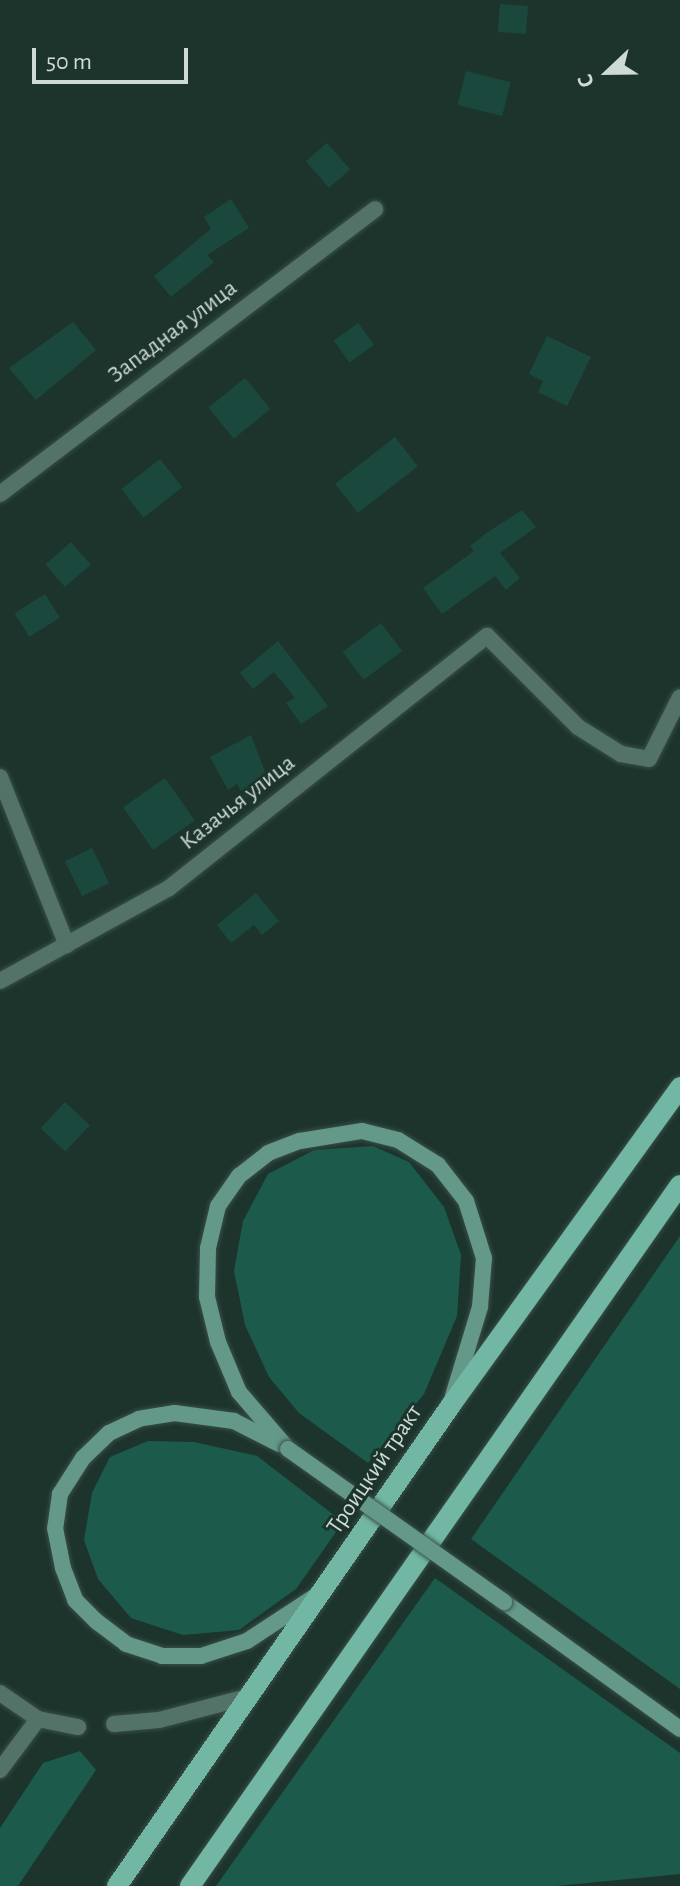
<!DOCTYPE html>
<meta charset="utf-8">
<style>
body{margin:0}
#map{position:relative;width:680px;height:1886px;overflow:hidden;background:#1d342d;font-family:"Alegreya Sans",sans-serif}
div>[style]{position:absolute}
.green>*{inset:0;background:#1c5b4c}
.building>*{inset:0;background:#1b483d;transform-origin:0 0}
.roads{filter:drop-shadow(0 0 2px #394f48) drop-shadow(0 0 2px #394f48)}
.minor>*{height:16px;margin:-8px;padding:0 8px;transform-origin:8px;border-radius:8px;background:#537369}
.secondary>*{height:16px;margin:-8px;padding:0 8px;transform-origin:8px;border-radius:8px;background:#64998a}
.primary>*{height:20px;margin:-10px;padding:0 10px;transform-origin:10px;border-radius:10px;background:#71b7a3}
.bridges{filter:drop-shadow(0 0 2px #394f48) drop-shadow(0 0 2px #394f48)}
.secondary-bridge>*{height:16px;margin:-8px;padding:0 8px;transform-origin:8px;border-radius:8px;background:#64998a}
span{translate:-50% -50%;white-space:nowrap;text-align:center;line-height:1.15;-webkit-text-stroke:6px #1d342d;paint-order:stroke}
.street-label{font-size:24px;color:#cddad6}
.north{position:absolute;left:568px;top:32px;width:80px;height:80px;-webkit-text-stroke:6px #1d342d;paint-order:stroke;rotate:248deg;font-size:22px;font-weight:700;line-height:32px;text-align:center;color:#cddad6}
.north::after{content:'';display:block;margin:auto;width:28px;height:36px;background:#cddad6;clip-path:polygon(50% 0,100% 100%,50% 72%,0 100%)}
.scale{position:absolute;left:32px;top:48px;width:156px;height:36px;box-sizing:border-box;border:4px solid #cddad6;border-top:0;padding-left:10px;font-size:24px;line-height:28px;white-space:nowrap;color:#cddad6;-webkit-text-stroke:6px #1d342d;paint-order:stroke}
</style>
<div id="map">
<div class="green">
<i style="clip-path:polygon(373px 1146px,409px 1162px,444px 1207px,461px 1255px,457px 1316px,424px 1394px,368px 1463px,299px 1413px,269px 1377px,245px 1325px,234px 1271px,243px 1221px,268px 1174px,314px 1150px)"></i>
<i style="clip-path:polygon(680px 1236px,680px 1689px,471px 1539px)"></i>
<i style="clip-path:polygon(148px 1441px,194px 1442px,257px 1456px,343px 1522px,296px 1589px,239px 1630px,183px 1635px,131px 1618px,98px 1579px,84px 1540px,92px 1493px,110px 1457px)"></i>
<i style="clip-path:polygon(435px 1578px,680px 1753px,680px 1874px,556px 1886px,216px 1886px)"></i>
<i style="clip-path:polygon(80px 1751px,96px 1770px,18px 1886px,0 1886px,0 1828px,43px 1763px)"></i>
</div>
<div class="building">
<i style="left:500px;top:4px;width:28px;height:28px;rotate:4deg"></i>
<i style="left:466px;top:71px;width:46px;height:35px;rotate:14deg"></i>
<i style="left:327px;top:143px;width:35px;height:28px;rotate:49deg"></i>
<i style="clip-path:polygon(231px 199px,249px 228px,207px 255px,214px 262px,171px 297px,154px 276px,211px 229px,204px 217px)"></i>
<i style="clip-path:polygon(73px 322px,96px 350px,36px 400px,9px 368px)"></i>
<i style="left:358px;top:323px;width:27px;height:30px;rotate:54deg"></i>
<i style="clip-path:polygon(547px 336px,591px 357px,567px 406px,538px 392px,543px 381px,529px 374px)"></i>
<i style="left:245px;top:378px;width:40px;height:47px;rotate:51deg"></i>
<i style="left:395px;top:437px;width:37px;height:76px;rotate:52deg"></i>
<i style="left:160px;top:459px;width:36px;height:49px;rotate:52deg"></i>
<i style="clip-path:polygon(522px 510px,536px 527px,500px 553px,520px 578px,506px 590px,495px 576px,442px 614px,423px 588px,474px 551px,470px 546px,485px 534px)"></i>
<i style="left:71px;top:542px;width:30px;height:34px;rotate:49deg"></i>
<i style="left:45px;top:594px;width:28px;height:36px;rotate:58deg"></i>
<i style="left:381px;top:623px;width:35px;height:48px;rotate:53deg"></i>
<i style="clip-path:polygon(278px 641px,328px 706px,301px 724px,286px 703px,295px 698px,274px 672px,253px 689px,240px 673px)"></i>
<i style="clip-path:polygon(251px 735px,270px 785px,245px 798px,237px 784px,228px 790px,210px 757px)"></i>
<i style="left:165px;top:778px;width:52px;height:51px;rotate:55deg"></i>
<i style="left:92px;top:848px;width:39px;height:30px;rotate:64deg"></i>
<i style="clip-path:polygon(256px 893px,279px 921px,262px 935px,254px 925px,231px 943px,217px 925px)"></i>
<i style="left:65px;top:1102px;width:34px;height:36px;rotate:43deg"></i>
</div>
<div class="roads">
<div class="minor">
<i style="left:0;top:494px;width:471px;rotate:-37.2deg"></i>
<i style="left:0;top:777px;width:181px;rotate:68.3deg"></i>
<i style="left:0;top:981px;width:193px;rotate:-28.8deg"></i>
<i style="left:169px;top:888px;width:406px;rotate:-38.4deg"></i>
<i style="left:487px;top:636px;width:129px;rotate:45deg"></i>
<i style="left:578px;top:727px;width:51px;rotate:32.1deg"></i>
<i style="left:621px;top:754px;width:28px;rotate:10deg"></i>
<i style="left:649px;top:759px;width:69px;rotate:-63.4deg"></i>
<i style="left:0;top:1693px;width:46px;rotate:34.4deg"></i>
<i style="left:38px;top:1719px;width:41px;rotate:11.3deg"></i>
<i style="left:114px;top:1724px;width:45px;rotate:-5.1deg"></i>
<i style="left:159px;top:1720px;width:95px;rotate:-14.6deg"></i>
<i style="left:0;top:1770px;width:64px;rotate:-53.3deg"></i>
</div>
<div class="secondary">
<i style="left:279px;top:1444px;width:51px;rotate:-152.9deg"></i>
<i style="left:234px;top:1421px;width:60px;rotate:-172.3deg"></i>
<i style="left:175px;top:1413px;width:36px;rotate:171deg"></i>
<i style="left:139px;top:1419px;width:33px;rotate:155deg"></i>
<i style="left:109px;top:1433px;width:36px;rotate:136deg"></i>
<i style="left:83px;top:1458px;width:43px;rotate:122.6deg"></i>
<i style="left:60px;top:1494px;width:34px;rotate:98deg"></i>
<i style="left:55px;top:1528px;width:41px;rotate:78.7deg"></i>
<i style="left:63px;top:1568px;width:34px;rotate:69deg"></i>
<i style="left:75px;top:1600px;width:30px;rotate:45deg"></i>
<i style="left:96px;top:1621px;width:38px;rotate:37deg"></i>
<i style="left:126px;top:1644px;width:38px;rotate:18deg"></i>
<i style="left:162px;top:1656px;width:39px"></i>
<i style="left:201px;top:1656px;width:48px;rotate:-18.1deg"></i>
<i style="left:247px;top:1641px;width:84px;rotate:-33.3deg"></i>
<i style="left:288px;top:1449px;width:75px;rotate:-130.7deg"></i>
<i style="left:239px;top:1392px;width:54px;rotate:-112.8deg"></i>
<i style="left:218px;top:1342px;width:46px;rotate:-103.7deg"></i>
<i style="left:207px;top:1297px;width:49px;rotate:-88.8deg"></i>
<i style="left:208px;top:1248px;width:43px;rotate:-76.6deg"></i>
<i style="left:218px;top:1206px;width:37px;rotate:-55deg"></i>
<i style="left:239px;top:1176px;width:37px;rotate:-38deg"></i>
<i style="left:268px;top:1153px;width:34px;rotate:-21deg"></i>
<i style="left:300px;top:1141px;width:63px;rotate:-9.2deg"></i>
<i style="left:362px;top:1131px;width:37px;rotate:14deg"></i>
<i style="left:398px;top:1140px;width:47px;rotate:32deg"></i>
<i style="left:438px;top:1165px;width:46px;rotate:52.1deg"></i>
<i style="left:466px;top:1201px;width:60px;rotate:72.5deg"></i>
<i style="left:484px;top:1258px;width:49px;rotate:94.7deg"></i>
<i style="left:480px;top:1307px;width:93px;rotate:106.9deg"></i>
<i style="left:504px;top:1602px;width:217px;rotate:35.8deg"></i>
</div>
<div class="primary">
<i style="left:117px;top:1886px;width:586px;rotate:-55.22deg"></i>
<i style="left:451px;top:1405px;width:392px;rotate:-54.2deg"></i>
<i style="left:190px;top:1886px;width:855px;rotate:-55.05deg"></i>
</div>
</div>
<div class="bridges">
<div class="secondary-bridge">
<i style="left:288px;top:1449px;width:265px;rotate:35.3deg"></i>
</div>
</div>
<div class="street-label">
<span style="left:173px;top:332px;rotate:-37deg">Западная улица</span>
<span style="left:238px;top:803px;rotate:-38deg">Казачья улица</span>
<span style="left:375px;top:1470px;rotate:-56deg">Троицкий тракт</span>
</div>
<div class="north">С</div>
<div class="scale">50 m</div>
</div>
